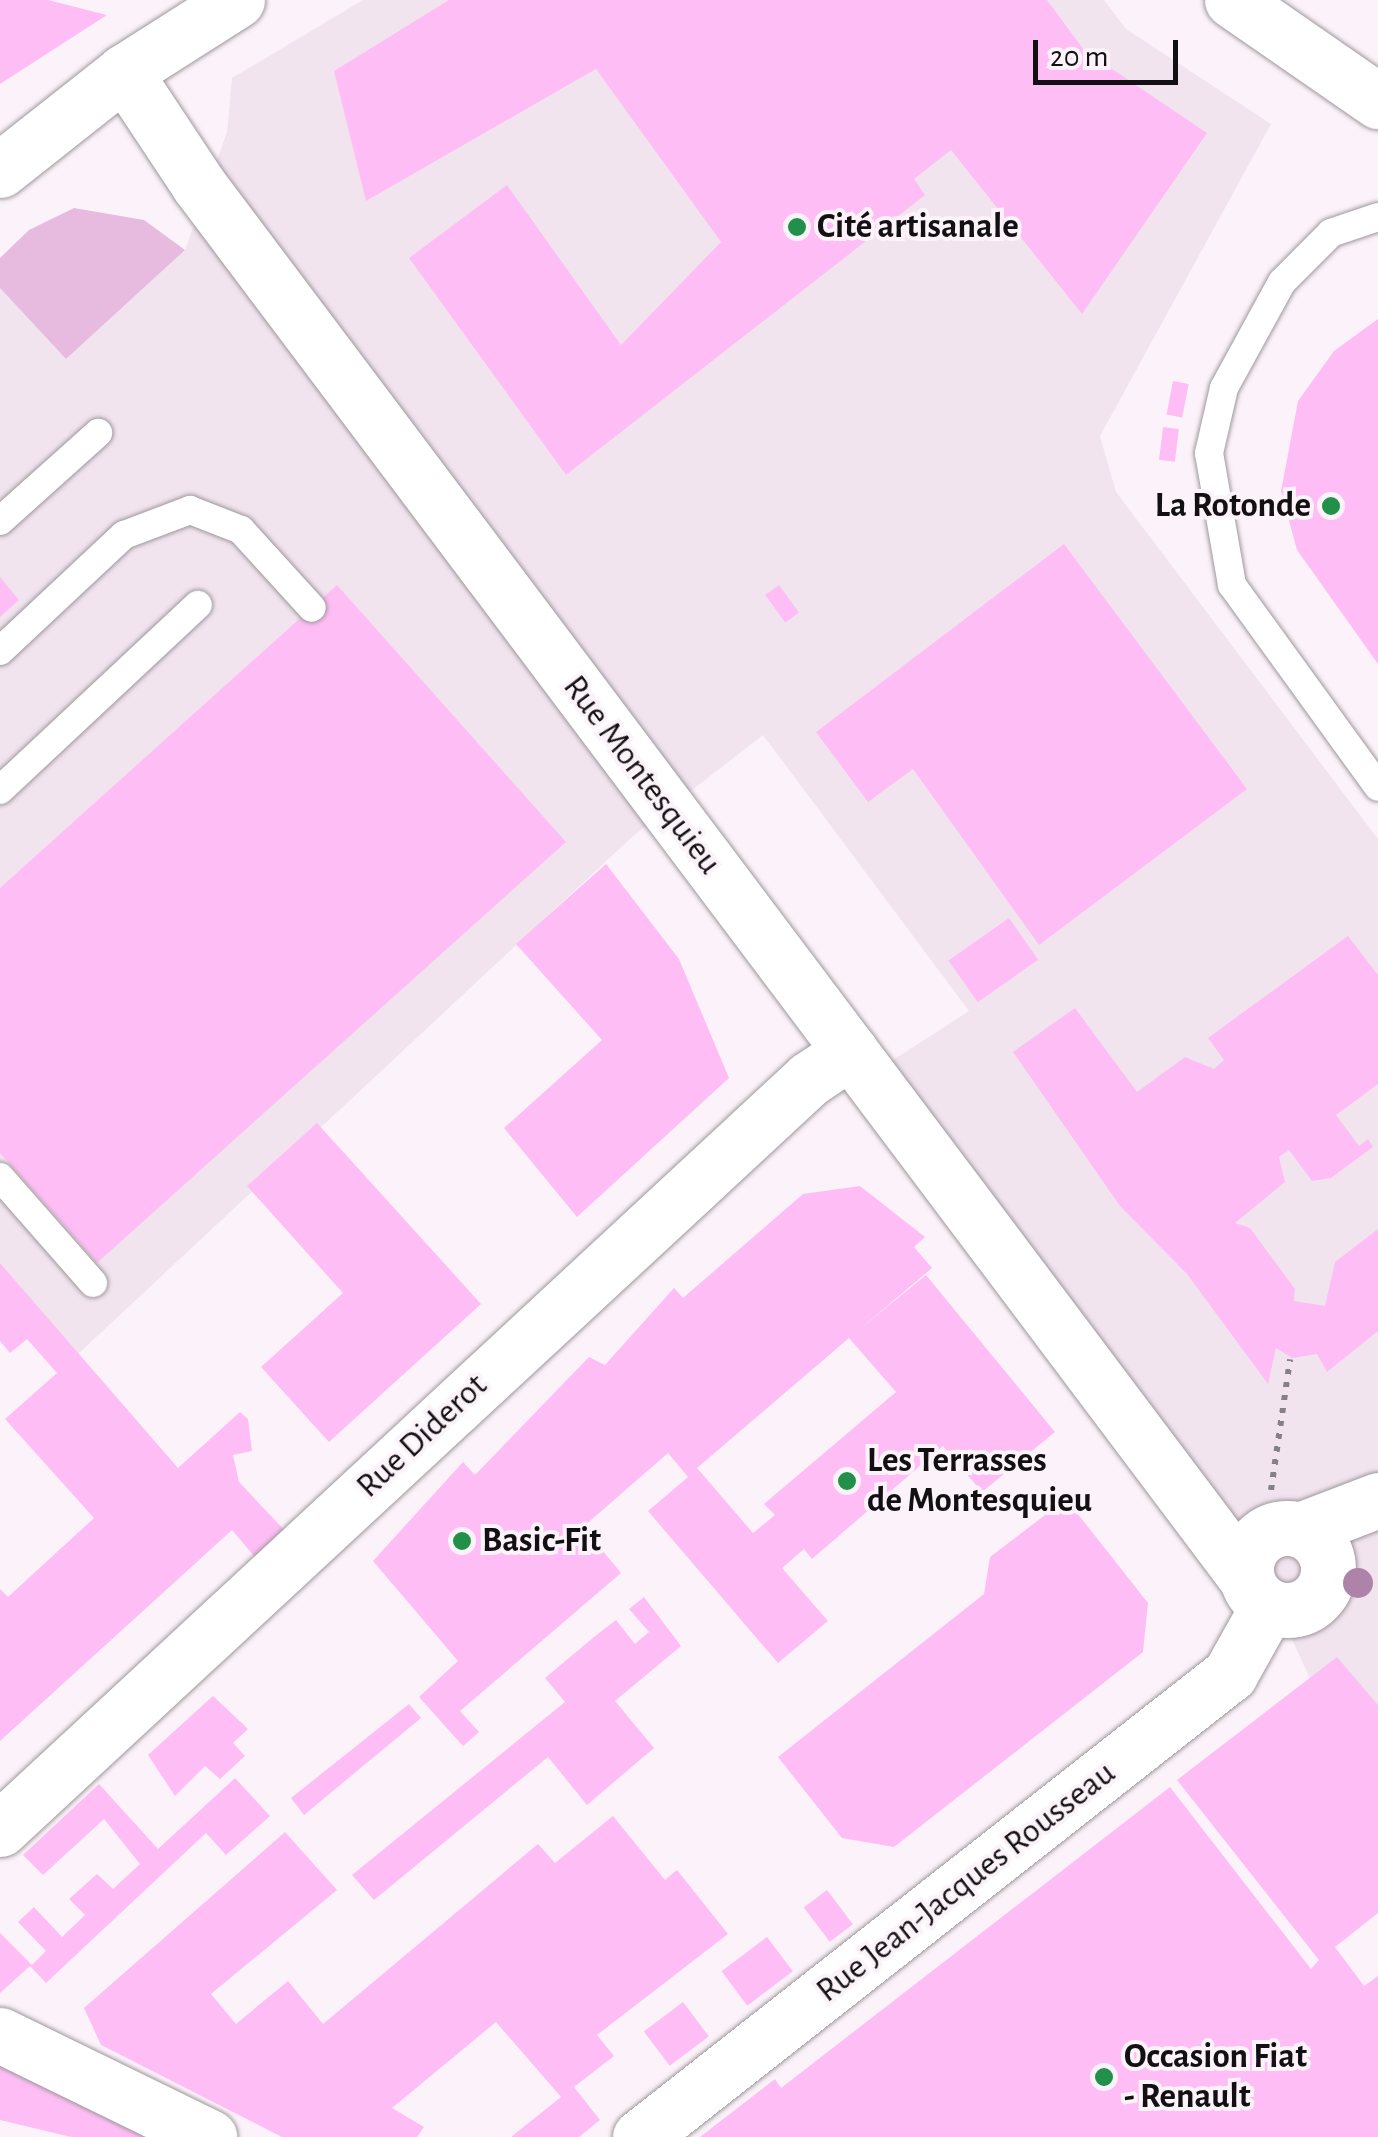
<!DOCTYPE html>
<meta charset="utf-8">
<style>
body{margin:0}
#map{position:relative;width:1378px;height:2137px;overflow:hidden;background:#fbf3f9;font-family:"Alegreya Sans",sans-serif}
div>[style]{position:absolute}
.built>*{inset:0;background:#f1e4ef}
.green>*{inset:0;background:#e6bbdf}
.building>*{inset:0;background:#febef5;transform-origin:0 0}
.path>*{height:6px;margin-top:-3px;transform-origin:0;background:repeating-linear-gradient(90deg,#858084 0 5px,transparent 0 13px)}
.roads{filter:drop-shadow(0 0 2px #9e979c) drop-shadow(0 0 2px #9e979c)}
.lane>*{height:28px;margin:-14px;padding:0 14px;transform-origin:14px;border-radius:14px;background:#fff}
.street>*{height:55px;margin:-27.5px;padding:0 27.5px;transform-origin:27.5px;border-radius:27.5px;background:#fff}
.street>.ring{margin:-27.5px;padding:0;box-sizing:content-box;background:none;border:55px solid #fff;border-radius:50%}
.trees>*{width:30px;height:30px;margin:-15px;border-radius:50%;background:#ae83a9}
.dots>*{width:28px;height:28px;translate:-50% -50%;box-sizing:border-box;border:5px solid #fbf3f9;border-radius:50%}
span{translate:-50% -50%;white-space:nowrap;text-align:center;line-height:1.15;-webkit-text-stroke:8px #fbf3f9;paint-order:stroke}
.poi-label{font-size:35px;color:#121012;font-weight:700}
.left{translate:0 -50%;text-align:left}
.right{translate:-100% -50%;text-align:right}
.street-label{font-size:35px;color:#121012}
.scale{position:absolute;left:1033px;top:40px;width:145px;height:45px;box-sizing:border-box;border:5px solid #121012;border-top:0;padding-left:12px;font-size:30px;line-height:35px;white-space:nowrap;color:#121012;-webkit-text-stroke:8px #fbf3f9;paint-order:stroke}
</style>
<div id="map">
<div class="built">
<i style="clip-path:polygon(363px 0,1104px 0,1126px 29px,1271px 124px,1100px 436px,1116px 492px,1378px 839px,1378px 1826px,1288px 1631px,887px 1064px,969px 1011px,763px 735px,633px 836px,78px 1354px,0 1263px,0 288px,66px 359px,185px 250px,227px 132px,232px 78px)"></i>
</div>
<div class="green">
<i style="clip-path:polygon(74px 208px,144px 220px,185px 250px,66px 359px,0 288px,0 258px,29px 230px)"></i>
</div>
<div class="building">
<i style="clip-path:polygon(0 0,48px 0,107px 15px,0 84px)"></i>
<i style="clip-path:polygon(449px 0,1047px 0,1084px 50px,1207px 133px,1082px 314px,951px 150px,914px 179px,925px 195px,566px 475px,409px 258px,507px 185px,621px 345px,721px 242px,596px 69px,366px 201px,334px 71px)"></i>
<i style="clip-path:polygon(1378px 319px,1378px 664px,1297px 550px,1281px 491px,1298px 401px,1334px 351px)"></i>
<i style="left:1173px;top:381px;width:16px;height:34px;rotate:11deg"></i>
<i style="left:1163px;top:427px;width:16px;height:33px;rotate:7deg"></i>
<i style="clip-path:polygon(1064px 544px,1247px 789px,1039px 945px,913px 769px,868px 802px,816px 732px)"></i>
<i style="clip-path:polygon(0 577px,19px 600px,0 617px)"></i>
<i style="clip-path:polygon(337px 585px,566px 842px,97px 1263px,0 1153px,0 888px)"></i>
<i style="left:779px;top:585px;width:34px;height:17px;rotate:54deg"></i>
<i style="clip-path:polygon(606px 864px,679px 959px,729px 1078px,577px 1217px,504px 1128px,602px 1040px,516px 944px)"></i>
<i style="left:1009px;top:918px;width:51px;height:74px;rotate:55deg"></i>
<i style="clip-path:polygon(1348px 936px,1378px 975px,1378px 1084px,1336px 1115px,1359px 1146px,1368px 1139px,1373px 1147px,1331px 1178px,1312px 1181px,1289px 1150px,1279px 1157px,1285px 1182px,1235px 1223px,1250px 1228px,1295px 1289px,1294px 1301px,1325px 1306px,1335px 1262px,1378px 1229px,1378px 1331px,1327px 1372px,1317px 1354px,1292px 1358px,1276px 1348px,1268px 1384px,1187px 1274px,1120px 1206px,1013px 1052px,1075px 1008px,1137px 1092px,1185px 1057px,1214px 1069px,1224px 1060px,1208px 1038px)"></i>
<i style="clip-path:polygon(317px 1123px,481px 1304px,329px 1442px,261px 1367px,343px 1293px,247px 1186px)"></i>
<i style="clip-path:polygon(evenodd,860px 1186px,925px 1237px,914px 1247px,932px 1268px,860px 1329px,926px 1275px,1055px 1432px,982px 1492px,943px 1446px,812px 1559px,804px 1549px,782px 1568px,828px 1621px,778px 1663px,648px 1511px,688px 1477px,668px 1453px,583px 1527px,621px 1573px,460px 1711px,479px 1732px,463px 1746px,419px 1697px,458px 1661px,373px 1561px,463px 1462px,475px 1475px,589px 1357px,605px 1365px,674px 1288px,683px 1298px,803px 1194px,860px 1186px,849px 1338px,896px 1392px,764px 1504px,775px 1515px,753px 1533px,697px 1468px,849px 1338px)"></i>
<i style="clip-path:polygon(0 1263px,178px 1468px,240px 1412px,248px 1419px,252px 1451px,233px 1455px,239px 1482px,290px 1536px,260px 1563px,232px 1530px,0 1741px,0 1589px,8px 1597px,94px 1518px,5px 1419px,57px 1373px,27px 1339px,10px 1353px,0 1341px)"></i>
<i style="clip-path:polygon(1066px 1499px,1148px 1603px,1143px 1652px,894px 1847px,842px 1838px,778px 1757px,984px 1594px,990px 1557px)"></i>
<i style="clip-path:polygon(644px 1597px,681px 1646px,615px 1701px,654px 1748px,587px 1805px,548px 1757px,374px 1900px,352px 1875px,565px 1702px,545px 1678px,594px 1637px,616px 1620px,635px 1644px,649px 1632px,629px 1609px)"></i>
<i style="clip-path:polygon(1337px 1657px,1378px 1705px,1378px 1913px,1335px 1947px,1364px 1986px,1378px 1976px,1378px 2137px,700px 2137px,775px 2079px,781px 2088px,1170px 1787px,1311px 1969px,1319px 1960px,1177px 1780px)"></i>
<i style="clip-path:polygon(213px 1696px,248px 1729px,233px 1743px,245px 1756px,220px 1779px,205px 1766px,175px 1796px,148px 1755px)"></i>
<i style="clip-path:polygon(409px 1704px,421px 1718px,304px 1815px,291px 1798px)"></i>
<i style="clip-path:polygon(235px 1778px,270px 1816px,226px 1855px,206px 1833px,46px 1983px,30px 1966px,0 1993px,0 1933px,32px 1965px,46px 1951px,18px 1922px,34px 1907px,62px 1937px,85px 1915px,69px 1899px,97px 1874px,113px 1889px,140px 1864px,104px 1819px,43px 1875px,23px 1855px,99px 1784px,158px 1849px)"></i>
<i style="clip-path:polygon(613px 1816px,665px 1880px,677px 1870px,728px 1934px,597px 2035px,614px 2056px,574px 2087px,600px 2120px,579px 2137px,511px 2137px,561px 2097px,496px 2022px,392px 2108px,424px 2127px,417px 2137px,282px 2137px,101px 2045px,84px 2008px,285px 1832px,337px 1890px,211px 1994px,236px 2024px,288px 1981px,323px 2024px,538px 1844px,555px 1863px)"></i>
<i style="left:827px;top:1890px;width:43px;height:29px;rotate:53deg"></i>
<i style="left:767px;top:1937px;width:43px;height:57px;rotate:53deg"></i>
<i style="left:683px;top:2002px;width:43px;height:49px;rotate:53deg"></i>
<i style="clip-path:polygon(0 2062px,154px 2137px,71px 2137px,0 2120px)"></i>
</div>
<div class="path">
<i style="left:1271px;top:1490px;width:132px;rotate:-81.7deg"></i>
</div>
<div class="roads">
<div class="lane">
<i style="left:1378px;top:217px;width:50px;rotate:161.2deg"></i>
<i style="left:1331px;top:233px;width:69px;rotate:135deg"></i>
<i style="left:1282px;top:282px;width:121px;rotate:118.7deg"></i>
<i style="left:1224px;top:388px;width:67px;rotate:103deg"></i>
<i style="left:1209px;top:453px;width:134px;rotate:80.1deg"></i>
<i style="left:1232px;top:585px;width:249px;rotate:54.1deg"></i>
<i style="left:0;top:521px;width:132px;rotate:-41.9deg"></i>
<i style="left:0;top:651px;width:170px;rotate:-43.1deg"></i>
<i style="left:124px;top:535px;width:71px;rotate:-20.7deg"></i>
<i style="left:190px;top:510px;width:55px;rotate:21.4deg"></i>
<i style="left:241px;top:530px;width:105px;rotate:47.7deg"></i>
<i style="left:0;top:790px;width:271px;rotate:-43.1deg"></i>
<i style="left:0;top:1177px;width:141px;rotate:48.7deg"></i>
</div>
<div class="street">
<i style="left:1232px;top:0;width:178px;rotate:34.7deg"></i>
<i style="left:124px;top:72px;width:134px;rotate:56.5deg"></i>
<i style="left:198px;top:184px;width:1745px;rotate:53.06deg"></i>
<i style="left:0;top:170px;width:158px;rotate:-38.3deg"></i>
<i style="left:124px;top:72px;width:134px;rotate:-32.5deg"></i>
<i class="ring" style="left:1246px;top:1528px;width:27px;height:27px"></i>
<i style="left:1300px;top:1530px;width:84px;rotate:-21deg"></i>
<i style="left:0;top:1829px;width:1103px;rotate:-42.83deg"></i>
<i style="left:809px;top:1079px;width:50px;rotate:-33.7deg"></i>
<i style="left:0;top:2035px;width:233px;rotate:26deg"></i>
<i style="left:640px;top:2137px;width:750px;rotate:-38.12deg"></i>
<i style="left:1230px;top:1674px;width:78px;rotate:-60.8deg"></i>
</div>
</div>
<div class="trees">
<i style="left:1358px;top:1583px"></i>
</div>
<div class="dots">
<i style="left:797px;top:227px;background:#21914a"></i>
<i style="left:1331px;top:506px;background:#21914a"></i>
<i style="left:847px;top:1481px;background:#21914a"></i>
<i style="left:462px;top:1541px;background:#21914a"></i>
<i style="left:1104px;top:2077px;background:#21914a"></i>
</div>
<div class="poi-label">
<span class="left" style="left:817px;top:227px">Cité artisanale</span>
<span class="right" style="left:1311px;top:506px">La Rotonde</span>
<span class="left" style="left:867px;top:1481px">Les Terrasses<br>de Montesquieu</span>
<span class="left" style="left:482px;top:1541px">Basic-Fit</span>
<span class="left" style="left:1124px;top:2077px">Occasion Fiat<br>- Renault</span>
</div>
<div class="street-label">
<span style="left:642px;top:775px;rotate:53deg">Rue Montesquieu</span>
<span style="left:422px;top:1436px;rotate:-43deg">Rue Diderot</span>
<span style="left:966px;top:1882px;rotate:-38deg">Rue Jean-Jacques Rousseau</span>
</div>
<div class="scale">20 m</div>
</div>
